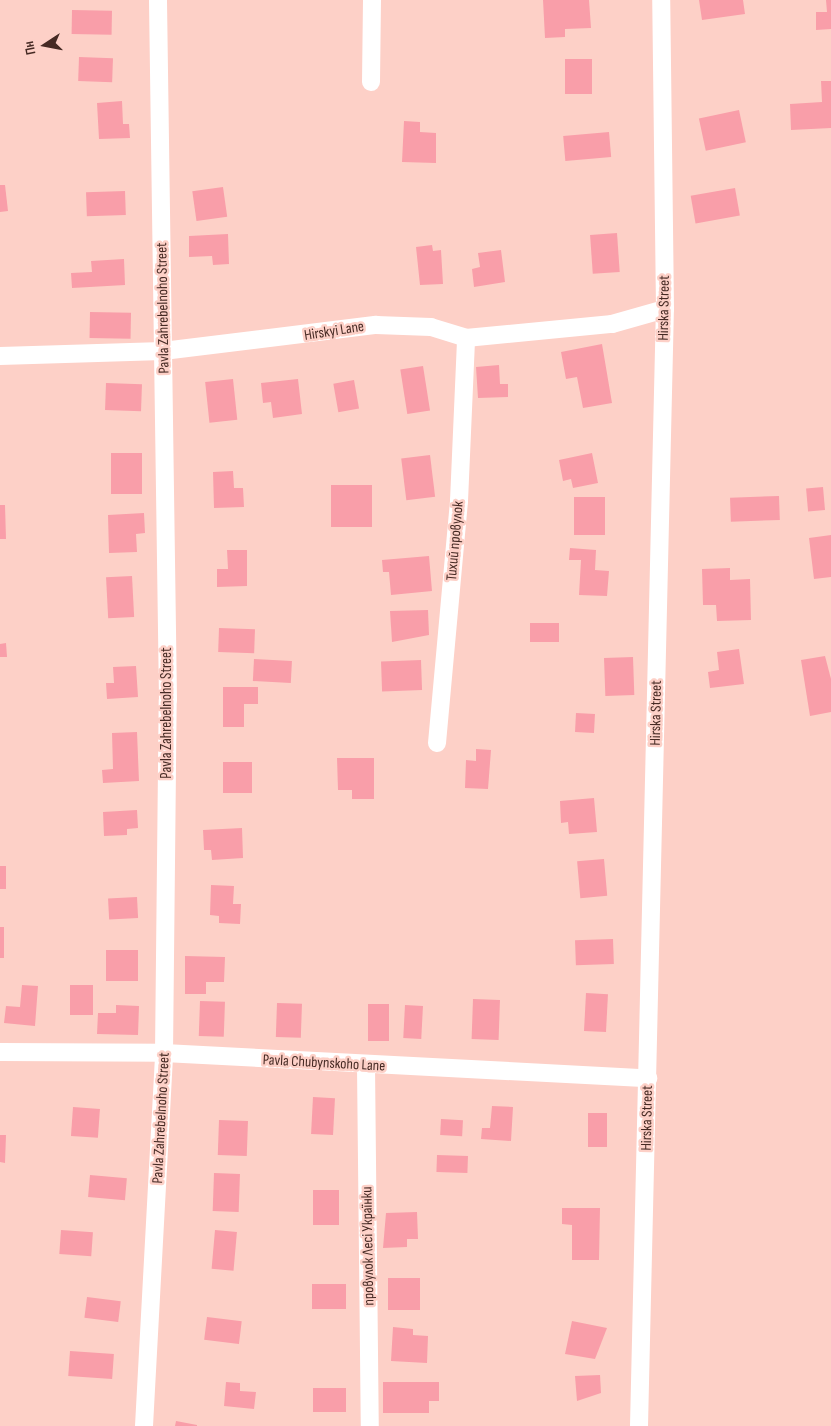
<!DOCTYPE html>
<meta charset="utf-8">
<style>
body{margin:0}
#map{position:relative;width:831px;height:1426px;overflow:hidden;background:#fdd0c7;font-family:"Sofia Sans Condensed",sans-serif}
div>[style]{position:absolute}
.building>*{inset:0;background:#f99ea9;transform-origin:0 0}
.street>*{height:18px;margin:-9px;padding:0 9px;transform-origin:9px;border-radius:9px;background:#fff}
span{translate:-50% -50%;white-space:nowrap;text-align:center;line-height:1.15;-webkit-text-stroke:5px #fdd0c7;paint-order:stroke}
.street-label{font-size:15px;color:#462a24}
.north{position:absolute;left:20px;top:20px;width:50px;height:50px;-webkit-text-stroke:4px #fdd0c7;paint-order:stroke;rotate:259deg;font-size:14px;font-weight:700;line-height:20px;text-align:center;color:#462a24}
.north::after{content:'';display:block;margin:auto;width:18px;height:22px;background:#462a24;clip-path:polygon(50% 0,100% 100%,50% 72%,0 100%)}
</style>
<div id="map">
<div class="building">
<i style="clip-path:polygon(543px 0,589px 0,591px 28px,565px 29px,565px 37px,545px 38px)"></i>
<i style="clip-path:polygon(699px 0,743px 0,745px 14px,702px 20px)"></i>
<i style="clip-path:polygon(826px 0,831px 0,831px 29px,816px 30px,816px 12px,827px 12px)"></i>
<i style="left:72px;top:10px;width:40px;height:24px;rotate:1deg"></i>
<i style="left:79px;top:57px;width:34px;height:24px;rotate:2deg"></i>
<i style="left:565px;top:59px;width:27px;height:35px"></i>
<i style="clip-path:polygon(821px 81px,831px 81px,831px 128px,791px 130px,790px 104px,822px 102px)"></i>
<i style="clip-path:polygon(122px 101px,123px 124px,129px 124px,130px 138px,99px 139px,97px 103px)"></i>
<i style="left:739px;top:110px;width:33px;height:41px;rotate:78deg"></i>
<i style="clip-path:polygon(404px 121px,420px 122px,420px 132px,436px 133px,436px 163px,402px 162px)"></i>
<i style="left:609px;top:132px;width:25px;height:46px;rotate:85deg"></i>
<i style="clip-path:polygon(0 185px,5px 185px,8px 211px,0 212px)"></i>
<i style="left:223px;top:187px;width:30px;height:31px;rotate:82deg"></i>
<i style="left:735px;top:188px;width:28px;height:45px;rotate:80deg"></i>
<i style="left:125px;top:191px;width:24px;height:39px;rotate:88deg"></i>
<i style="left:617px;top:233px;width:39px;height:27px;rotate:86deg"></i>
<i style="clip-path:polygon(228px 234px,229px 264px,213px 265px,212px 256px,189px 257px,189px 236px)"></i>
<i style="clip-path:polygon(432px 245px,433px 251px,441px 250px,443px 284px,420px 285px,416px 247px)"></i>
<i style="clip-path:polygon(501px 250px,505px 282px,474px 287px,472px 269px,480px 267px,478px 253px)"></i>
<i style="clip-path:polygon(124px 259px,125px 285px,72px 288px,71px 273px,92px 272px,91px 261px)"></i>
<i style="left:90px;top:312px;width:41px;height:26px;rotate:1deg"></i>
<i style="clip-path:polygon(602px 344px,612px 403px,583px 408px,577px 377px,566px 379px,561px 352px)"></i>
<i style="clip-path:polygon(499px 365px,500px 384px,508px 384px,508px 397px,478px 398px,476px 367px)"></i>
<i style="left:423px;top:366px;width:45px;height:23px;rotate:81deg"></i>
<i style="left:233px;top:379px;width:41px;height:28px;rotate:84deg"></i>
<i style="clip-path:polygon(298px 379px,302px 414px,273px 418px,271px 402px,263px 403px,261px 383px)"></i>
<i style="left:354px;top:380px;width:29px;height:21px;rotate:80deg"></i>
<i style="left:106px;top:383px;width:36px;height:27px;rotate:2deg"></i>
<i style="left:111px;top:453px;width:31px;height:41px"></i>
<i style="clip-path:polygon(592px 453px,598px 483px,573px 488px,571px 479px,563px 481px,559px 460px)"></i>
<i style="left:430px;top:455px;width:42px;height:29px;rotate:83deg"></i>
<i style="clip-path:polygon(233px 471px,234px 488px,243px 488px,244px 507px,214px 508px,213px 472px)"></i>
<i style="left:372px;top:485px;width:42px;height:41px;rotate:90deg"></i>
<i style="left:823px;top:487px;width:23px;height:17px;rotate:85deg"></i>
<i style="left:779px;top:496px;width:24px;height:49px;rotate:88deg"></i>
<i style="left:574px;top:497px;width:31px;height:38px"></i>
<i style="clip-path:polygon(0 505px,5px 505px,6px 539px,0 539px)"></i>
<i style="clip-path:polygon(144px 513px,145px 533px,136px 534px,137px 552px,109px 553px,108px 515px)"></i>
<i style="clip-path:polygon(831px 535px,831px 577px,814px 579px,809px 538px)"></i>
<i style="clip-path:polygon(570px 548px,596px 550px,595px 570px,609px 571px,607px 596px,579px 595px,581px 560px,569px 560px)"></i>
<i style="clip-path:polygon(227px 550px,247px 550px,247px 586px,217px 587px,217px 569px,228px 569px)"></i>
<i style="clip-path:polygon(429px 556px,432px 591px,391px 595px,389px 572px,383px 572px,382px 560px)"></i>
<i style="clip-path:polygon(730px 568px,730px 580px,750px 579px,751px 620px,717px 621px,716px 605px,703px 605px,702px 569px)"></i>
<i style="left:132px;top:576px;width:41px;height:26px;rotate:87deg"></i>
<i style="clip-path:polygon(428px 610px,429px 635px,392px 642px,390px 611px)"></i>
<i style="left:530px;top:623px;width:29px;height:19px"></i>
<i style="left:219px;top:628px;width:36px;height:24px;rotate:2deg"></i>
<i style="clip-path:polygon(6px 643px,7px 657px,0 657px,0 644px)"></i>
<i style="clip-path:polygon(739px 649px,744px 684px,710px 688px,708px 672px,719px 670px,717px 652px)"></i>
<i style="clip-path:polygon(825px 656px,831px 679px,831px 712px,810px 716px,801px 660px)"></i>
<i style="left:633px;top:657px;width:38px;height:29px;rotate:88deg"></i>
<i style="left:254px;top:659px;width:38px;height:22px;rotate:3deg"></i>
<i style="left:421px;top:660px;width:30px;height:40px;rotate:88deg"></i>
<i style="clip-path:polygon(136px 666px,138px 697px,107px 699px,106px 683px,114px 683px,113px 667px)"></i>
<i style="clip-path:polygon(223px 687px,258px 687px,258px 704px,244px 704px,244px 727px,223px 727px)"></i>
<i style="left:576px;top:713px;width:19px;height:19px;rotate:3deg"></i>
<i style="clip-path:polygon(137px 732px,139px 781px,103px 783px,102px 770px,113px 769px,112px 733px)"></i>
<i style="clip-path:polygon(476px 749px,491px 750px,488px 789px,465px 788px,466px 760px,476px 761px)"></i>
<i style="clip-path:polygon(337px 758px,374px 758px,374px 799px,352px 799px,352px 790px,338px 790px)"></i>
<i style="left:223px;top:762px;width:29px;height:31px"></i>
<i style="clip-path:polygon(594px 798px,597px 832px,569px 834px,568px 822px,561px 823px,560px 801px)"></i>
<i style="clip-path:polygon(137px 810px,138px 828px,127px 829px,127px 835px,104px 836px,103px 812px)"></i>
<i style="clip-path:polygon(242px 828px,243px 858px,212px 860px,211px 850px,204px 850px,203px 830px)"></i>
<i style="left:604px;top:859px;width:37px;height:27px;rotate:85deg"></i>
<i style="left:0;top:866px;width:6px;height:23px"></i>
<i style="clip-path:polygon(211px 885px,234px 886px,233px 904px,241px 904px,240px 924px,219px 923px,219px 916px,210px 915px)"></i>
<i style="left:137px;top:897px;width:21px;height:29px;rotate:87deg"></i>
<i style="left:0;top:927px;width:4px;height:31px"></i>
<i style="left:613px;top:939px;width:25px;height:38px;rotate:88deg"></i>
<i style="left:106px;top:950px;width:32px;height:31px"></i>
<i style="clip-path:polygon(185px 956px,225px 957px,224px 982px,206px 982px,206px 994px,185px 994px)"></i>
<i style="clip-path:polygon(22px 985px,38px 986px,35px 1026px,4px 1023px,6px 1006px,20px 1007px)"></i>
<i style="left:70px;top:985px;width:23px;height:30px"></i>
<i style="left:586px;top:993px;width:22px;height:38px;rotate:3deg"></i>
<i style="left:473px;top:999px;width:27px;height:40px;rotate:2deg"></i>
<i style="left:200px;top:1001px;width:25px;height:35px;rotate:2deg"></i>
<i style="left:277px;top:1003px;width:25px;height:34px;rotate:2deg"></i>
<i style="left:368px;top:1004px;width:21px;height:37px"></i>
<i style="clip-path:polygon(116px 1005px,139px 1006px,138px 1035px,97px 1034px,98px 1013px,116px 1013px)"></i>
<i style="left:405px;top:1005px;width:18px;height:33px;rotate:3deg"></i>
<i style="left:313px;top:1097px;width:22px;height:37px;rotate:3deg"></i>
<i style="clip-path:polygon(492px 1106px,513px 1107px,511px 1141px,481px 1139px,482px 1128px,490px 1128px)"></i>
<i style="left:73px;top:1107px;width:27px;height:29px;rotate:4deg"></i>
<i style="left:588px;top:1113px;width:19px;height:34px"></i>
<i style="left:441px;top:1119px;width:22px;height:16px;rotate:3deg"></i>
<i style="left:219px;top:1120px;width:29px;height:35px;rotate:2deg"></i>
<i style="clip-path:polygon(0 1135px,6px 1135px,5px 1163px,0 1162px)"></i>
<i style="left:437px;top:1155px;width:31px;height:17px;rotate:2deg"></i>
<i style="left:214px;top:1173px;width:26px;height:38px;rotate:2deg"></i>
<i style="left:90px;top:1175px;width:37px;height:22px;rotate:5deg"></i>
<i style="left:313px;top:1190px;width:26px;height:35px"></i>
<i style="clip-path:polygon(562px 1208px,600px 1208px,599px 1260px,572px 1260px,572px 1225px,562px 1224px)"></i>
<i style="clip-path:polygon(417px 1212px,418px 1239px,407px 1239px,407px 1247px,383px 1248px,386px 1213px)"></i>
<i style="left:61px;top:1230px;width:32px;height:24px;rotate:4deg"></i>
<i style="left:215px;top:1230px;width:22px;height:39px;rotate:5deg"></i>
<i style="left:388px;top:1278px;width:32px;height:32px"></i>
<i style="left:312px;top:1284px;width:34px;height:25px"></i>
<i style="left:87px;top:1297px;width:34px;height:21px;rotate:7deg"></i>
<i style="left:207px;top:1317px;width:35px;height:23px;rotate:7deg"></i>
<i style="clip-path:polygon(572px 1321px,607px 1328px,595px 1359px,565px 1354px)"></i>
<i style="clip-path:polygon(393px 1327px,413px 1329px,413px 1335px,428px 1336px,427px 1363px,391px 1361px)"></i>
<i style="left:70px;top:1351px;width:44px;height:25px;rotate:4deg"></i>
<i style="clip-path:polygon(600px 1375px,601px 1393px,577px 1401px,575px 1376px)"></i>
<i style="clip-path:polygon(226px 1382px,240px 1383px,240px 1391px,256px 1392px,254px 1409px,224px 1406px)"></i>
<i style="clip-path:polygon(383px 1382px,439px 1382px,439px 1401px,429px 1401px,429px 1413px,383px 1413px)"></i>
<i style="left:313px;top:1388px;width:33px;height:24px"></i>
<i style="clip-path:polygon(176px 1421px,197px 1425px,197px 1426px,175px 1426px)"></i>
</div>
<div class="street">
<i style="left:371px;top:82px;width:82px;rotate:-89.3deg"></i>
<i style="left:0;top:356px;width:163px;rotate:-1.8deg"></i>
<i style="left:163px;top:351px;width:215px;rotate:-7deg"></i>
<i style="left:376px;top:325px;width:55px;rotate:2.1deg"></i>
<i style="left:431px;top:327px;width:37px;rotate:17deg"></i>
<i style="left:466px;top:338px;width:147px;rotate:-5.5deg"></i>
<i style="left:612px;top:324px;width:55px;rotate:-15.8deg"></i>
<i style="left:437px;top:743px;width:243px;rotate:-84.8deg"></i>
<i style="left:459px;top:501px;width:163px;rotate:-87.5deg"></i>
<i style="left:0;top:1052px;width:164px;rotate:0.3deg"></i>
<i style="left:164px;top:1053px;width:485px;rotate:3deg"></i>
<i style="left:366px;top:1066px;width:360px;rotate:89.4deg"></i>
<i style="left:144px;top:1426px;width:374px;rotate:-86.9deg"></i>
<i style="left:164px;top:1053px;width:353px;rotate:-89.4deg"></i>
<i style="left:168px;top:700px;width:700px;rotate:-90.82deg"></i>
<i style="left:639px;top:1426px;width:1117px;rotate:-88.67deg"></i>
<i style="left:665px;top:309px;width:309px;rotate:-90.7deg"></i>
</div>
<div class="street-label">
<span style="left:163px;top:308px;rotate:-91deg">Pavla Zahrebelnoho Street</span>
<span style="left:664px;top:308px;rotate:-89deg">Hirska Street</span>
<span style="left:334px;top:331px;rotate:-9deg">Hirskyi Lane</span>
<span style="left:455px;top:541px;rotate:-85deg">Тихий провулок</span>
<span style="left:167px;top:713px;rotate:-90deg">Pavla Zahrebelnoho Street</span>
<span style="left:656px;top:713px;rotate:-89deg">Hirska Street</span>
<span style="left:324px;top:1063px;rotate:3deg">Pavla Chubynskoho Lane</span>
<span style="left:161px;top:1118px;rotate:-87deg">Pavla Zahrebelnoho Street</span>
<span style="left:647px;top:1118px;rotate:-89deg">Hirska Street</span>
<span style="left:368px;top:1246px;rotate:-91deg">провулок Лесі Українки</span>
</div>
<div class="north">Пн</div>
</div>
